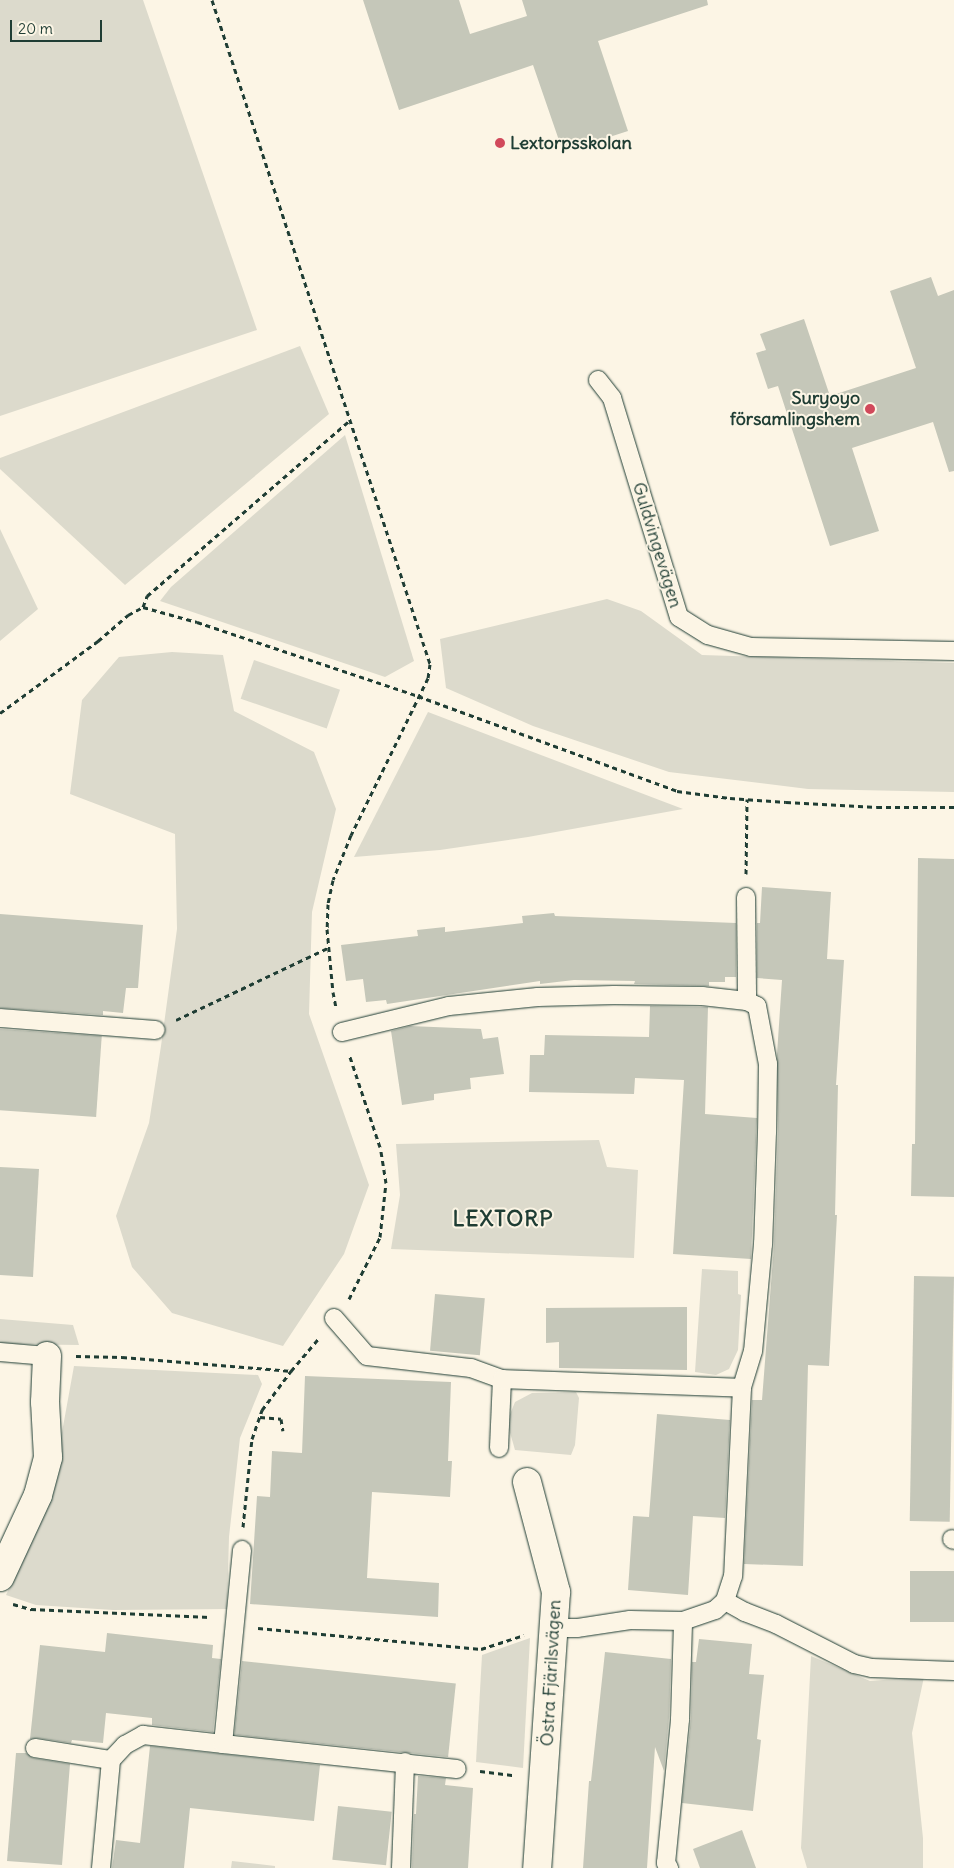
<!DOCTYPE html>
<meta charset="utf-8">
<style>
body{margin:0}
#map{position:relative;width:954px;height:1868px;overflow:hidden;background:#fcf5e5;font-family:Delius,sans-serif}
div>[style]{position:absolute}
.green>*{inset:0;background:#dcdacc;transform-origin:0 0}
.building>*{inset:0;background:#c5c7b9;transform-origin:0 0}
.path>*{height:3px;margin-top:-1.5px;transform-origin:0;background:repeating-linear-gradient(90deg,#1f3d34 0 5px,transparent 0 9px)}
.roads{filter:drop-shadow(0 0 1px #1f3d34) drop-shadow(0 0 1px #1f3d34)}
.lane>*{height:18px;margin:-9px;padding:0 9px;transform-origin:9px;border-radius:9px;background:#fcf5e5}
.street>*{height:28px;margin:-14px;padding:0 14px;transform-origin:14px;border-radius:14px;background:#fcf5e5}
.dots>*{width:14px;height:14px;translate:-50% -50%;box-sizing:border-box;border:2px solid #fcf5e5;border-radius:50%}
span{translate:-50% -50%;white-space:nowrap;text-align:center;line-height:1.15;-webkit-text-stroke:4px #fcf5e5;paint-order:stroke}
.poi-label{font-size:18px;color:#1f3d34;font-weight:700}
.left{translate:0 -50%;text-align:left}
.right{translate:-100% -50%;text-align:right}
.street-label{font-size:18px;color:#1f3d34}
.district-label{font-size:22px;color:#1f3d34;font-weight:700;letter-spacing:1px}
.scale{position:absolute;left:10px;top:20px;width:92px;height:22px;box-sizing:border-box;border:2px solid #1f3d34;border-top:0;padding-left:6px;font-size:15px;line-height:18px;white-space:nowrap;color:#1f3d34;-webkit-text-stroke:4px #fcf5e5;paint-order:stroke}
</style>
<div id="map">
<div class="green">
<i style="clip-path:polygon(0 0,143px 0,257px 330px,0 416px)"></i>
<i style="clip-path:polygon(300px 346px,329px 414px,125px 585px,0 469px,0 458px)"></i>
<i style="clip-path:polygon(345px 435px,414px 661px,385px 677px,160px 601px,171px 587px)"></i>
<i style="clip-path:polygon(0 529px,38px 609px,0 641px)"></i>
<i style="clip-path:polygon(607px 599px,641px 611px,702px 655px,954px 663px,954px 792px,808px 789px,669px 772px,533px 726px,446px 688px,440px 639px)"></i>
<i style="clip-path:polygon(172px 652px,223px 655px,234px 711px,314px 752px,336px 809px,312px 912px,309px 1014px,369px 1185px,344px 1254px,283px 1346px,172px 1313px,132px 1267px,116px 1216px,149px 1123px,161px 1046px,177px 929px,175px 834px,70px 794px,82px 700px,119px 657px)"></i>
<i style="left:254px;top:660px;width:91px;height:41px;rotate:19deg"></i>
<i style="clip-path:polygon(428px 712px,683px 809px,528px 837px,440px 850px,354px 857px)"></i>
<i style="clip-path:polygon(599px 1140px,607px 1167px,638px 1170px,634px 1258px,391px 1249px,400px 1195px,396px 1144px)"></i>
<i style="clip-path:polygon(702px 1269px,738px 1271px,738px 1294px,741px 1295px,738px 1350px,729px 1369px,716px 1375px,695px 1372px)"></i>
<i style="clip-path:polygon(0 1319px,73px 1325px,79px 1345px,0 1344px)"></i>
<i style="clip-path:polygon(74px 1366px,258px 1375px,262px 1384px,240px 1438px,229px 1537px,227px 1609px,113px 1610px,36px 1605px,6px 1595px,49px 1504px)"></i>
<i style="clip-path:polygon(576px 1392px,579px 1398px,575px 1445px,571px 1455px,515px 1450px,507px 1422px,515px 1402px,532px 1393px)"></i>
<i style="clip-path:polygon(530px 1638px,523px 1768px,476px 1762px,482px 1655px)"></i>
<i style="clip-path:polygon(811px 1656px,870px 1681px,924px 1677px,912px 1733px,923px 1838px,923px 1868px,807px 1868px,801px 1848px)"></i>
<i style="clip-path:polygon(232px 1861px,275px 1866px,275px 1868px,231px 1868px)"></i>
</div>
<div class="building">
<i style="clip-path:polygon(363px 0,459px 0,470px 34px,527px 16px,522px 0,707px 0,708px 5px,598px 41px,628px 131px,563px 152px,533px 65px,399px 110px)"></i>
<i style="clip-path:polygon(931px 277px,938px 296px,954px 290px,954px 471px,949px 472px,933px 422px,852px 448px,879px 531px,830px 546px,778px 386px,768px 389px,756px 353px,766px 350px,760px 334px,804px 319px,830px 396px,916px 368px,890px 291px)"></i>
<i style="clip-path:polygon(918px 858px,954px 859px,954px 1197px,911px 1196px,912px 1144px,915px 1144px)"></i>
<i style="clip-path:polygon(762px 887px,831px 892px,827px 959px,844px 960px,836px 1085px,838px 1085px,835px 1215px,837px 1215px,829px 1366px,808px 1365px,803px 1566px,744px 1564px,752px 1400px,762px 1400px,774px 1245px,778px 1132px,777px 1054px,782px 980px,757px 978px,757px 923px,760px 923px)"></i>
<i style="clip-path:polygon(554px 913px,555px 916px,736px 923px,736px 977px,725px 977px,725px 982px,709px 982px,709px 986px,634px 984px,635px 981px,574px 980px,540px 984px,540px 981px,387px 1004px,386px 1000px,366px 1002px,363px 979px,346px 981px,341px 945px,418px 936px,417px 930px,445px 927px,445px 932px,523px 923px,522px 916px)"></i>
<i style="clip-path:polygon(0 914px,143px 925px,138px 988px,126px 988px,123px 1013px,103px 1011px,103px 1015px,0 1008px)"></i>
<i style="clip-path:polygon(650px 1006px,708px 1007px,705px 1114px,757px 1118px,751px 1259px,673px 1254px,684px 1080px,635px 1078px,634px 1094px,529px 1092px,530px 1055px,544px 1055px,545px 1035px,649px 1037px)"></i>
<i style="clip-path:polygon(410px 1026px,481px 1029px,483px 1039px,498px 1037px,504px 1074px,470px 1078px,471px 1089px,434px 1094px,434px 1100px,402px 1105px,391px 1031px)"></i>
<i style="left:0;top:1029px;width:102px;height:81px;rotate:4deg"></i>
<i style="clip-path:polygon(0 1167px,39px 1169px,33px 1277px,0 1275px)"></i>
<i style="left:914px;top:1276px;width:40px;height:245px;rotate:1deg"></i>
<i style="left:435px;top:1294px;width:50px;height:57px;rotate:5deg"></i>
<i style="clip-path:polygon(687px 1307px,687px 1370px,559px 1368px,559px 1342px,546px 1343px,546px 1308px)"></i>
<i style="clip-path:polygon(305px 1376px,451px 1382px,448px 1461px,452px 1461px,450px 1497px,372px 1492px,367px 1578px,439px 1583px,438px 1617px,250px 1604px,257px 1496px,270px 1497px,272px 1451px,302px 1453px)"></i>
<i style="clip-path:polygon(657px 1414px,730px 1420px,725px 1518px,693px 1516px,688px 1595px,628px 1590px,633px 1516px,649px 1517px)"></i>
<i style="left:910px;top:1571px;width:44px;height:51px"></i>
<i style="clip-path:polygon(107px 1633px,213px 1645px,212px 1658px,221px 1659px,213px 1732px,152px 1725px,152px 1718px,106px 1713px,103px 1743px,72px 1740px,71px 1743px,37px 1738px,30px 1739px,40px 1645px,105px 1652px)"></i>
<i style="clip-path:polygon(699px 1639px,752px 1644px,749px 1674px,764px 1675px,757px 1739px,761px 1740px,753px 1811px,682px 1803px,691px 1719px,692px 1662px,696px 1662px)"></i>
<i style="clip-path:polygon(605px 1652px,671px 1659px,669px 1718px,664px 1771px,655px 1747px,647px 1868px,583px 1868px,589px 1781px,591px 1781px)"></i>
<i style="left:242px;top:1661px;width:215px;height:74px;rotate:6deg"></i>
<i style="clip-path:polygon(150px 1746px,320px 1765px,314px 1821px,190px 1808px,184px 1868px,112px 1868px,116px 1840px,140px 1843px)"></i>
<i style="clip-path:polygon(16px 1753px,26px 1753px,33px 1758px,70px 1764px,62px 1865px,7px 1861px)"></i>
<i style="clip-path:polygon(418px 1776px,446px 1778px,445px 1785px,473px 1788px,468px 1868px,412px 1868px,414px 1814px,416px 1814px)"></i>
<i style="left:338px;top:1806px;width:54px;height:54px;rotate:6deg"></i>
<i style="clip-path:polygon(742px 1830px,756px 1868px,700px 1868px,693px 1849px)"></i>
</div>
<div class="path">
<i style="left:212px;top:0;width:699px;rotate:71.82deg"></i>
<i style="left:430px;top:664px;width:14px;rotate:98deg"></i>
<i style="left:428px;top:678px;width:175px;rotate:116.1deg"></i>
<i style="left:351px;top:835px;width:48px;rotate:111.8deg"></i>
<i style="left:333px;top:880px;width:25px;rotate:102deg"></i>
<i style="left:328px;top:904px;width:25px;rotate:92deg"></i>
<i style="left:327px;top:929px;width:63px;rotate:84.6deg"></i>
<i style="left:333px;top:992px;width:15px;rotate:79deg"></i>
<i style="left:143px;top:607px;width:12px;rotate:-70deg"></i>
<i style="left:147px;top:596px;width:269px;rotate:-40.9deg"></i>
<i style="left:0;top:713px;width:122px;rotate:-36.3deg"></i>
<i style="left:98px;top:641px;width:40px;rotate:-41deg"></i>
<i style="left:128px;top:615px;width:17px;rotate:-28deg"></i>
<i style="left:143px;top:607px;width:56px;rotate:15.5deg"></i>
<i style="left:197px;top:622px;width:233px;rotate:18.5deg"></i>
<i style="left:418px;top:696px;width:276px;rotate:20.1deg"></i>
<i style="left:677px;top:791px;width:53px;rotate:7.5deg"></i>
<i style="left:730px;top:798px;width:56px;rotate:4.1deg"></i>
<i style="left:786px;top:802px;width:91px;rotate:3.1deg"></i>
<i style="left:877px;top:807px;width:77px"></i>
<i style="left:746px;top:874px;width:75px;rotate:-89.2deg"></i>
<i style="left:176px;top:1020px;width:170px;rotate:-25.4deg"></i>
<i style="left:349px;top:1299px;width:69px;rotate:-63.4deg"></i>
<i style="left:380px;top:1237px;width:54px;rotate:-83.7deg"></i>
<i style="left:386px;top:1183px;width:36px;rotate:-99deg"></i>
<i style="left:380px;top:1147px;width:98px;rotate:-108.4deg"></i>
<i style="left:76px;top:1356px;width:46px;rotate:1.2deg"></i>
<i style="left:122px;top:1357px;width:170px;rotate:4.7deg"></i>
<i style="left:291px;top:1371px;width:43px;rotate:-49.7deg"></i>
<i style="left:260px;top:1417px;width:21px;rotate:5deg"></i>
<i style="left:281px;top:1419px;width:12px;rotate:81deg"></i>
<i style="left:243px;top:1527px;width:88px;rotate:-84.2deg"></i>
<i style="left:252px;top:1439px;width:31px;rotate:-71deg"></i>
<i style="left:262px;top:1410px;width:49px;rotate:-53.4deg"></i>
<i style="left:13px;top:1604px;width:19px;rotate:16deg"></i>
<i style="left:31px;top:1609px;width:179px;rotate:2.6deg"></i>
<i style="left:258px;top:1628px;width:224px;rotate:5.4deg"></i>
<i style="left:481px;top:1649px;width:45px;rotate:-18deg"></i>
<i style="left:480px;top:1771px;width:34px;rotate:7deg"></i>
</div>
<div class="roads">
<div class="lane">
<i style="left:598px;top:380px;width:23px;rotate:52deg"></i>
<i style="left:612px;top:398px;width:229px;rotate:73deg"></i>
<i style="left:679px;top:617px;width:34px;rotate:32deg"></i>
<i style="left:708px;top:635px;width:45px;rotate:15.6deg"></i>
<i style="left:751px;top:647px;width:203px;rotate:1.1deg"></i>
<i style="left:746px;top:897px;width:104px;rotate:89.4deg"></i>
<i style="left:0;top:1018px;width:156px;rotate:4.4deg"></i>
<i style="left:342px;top:1032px;width:110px;rotate:-13.7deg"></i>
<i style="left:449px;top:1006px;width:89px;rotate:-5.8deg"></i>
<i style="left:538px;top:997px;width:76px;rotate:-1.5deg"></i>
<i style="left:614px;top:995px;width:88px;rotate:0.7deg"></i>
<i style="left:702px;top:996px;width:45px;rotate:6.3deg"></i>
<i style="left:747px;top:1001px;width:11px;rotate:27deg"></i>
<i style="left:757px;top:1006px;width:59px;rotate:79.3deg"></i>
<i style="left:768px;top:1064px;width:68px;rotate:90.8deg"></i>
<i style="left:767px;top:1132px;width:112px;rotate:92deg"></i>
<i style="left:763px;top:1244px;width:107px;rotate:95.3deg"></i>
<i style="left:753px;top:1351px;width:39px;rotate:107deg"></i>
<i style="left:334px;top:1318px;width:50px;rotate:49deg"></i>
<i style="left:367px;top:1356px;width:105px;rotate:6.6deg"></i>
<i style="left:471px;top:1368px;width:33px;rotate:20deg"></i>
<i style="left:502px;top:1379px;width:69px;rotate:92.5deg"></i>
<i style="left:0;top:1352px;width:47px;rotate:4.9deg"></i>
<i style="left:502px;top:1379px;width:240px;rotate:2.1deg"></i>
<i style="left:742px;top:1388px;width:188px;rotate:92.7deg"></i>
<i style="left:733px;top:1576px;width:26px;rotate:108deg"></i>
<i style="left:725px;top:1601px;width:13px;rotate:138deg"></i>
<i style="left:715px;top:1610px;width:34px;rotate:161deg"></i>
<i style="left:683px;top:1621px;width:53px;rotate:-178.9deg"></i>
<i style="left:630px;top:1620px;width:54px;rotate:171.4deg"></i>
<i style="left:577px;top:1628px;width:23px;rotate:180deg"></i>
<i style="left:952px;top:1539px;width:2px;rotate:27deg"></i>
<i style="left:725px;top:1601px;width:23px;rotate:29deg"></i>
<i style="left:745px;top:1612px;width:33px;rotate:21deg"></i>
<i style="left:776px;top:1624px;width:88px;rotate:27.1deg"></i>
<i style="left:854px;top:1664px;width:18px;rotate:13deg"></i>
<i style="left:872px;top:1668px;width:82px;rotate:2.1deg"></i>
<i style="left:223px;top:1744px;width:235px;rotate:6.1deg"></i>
<i style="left:35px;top:1748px;width:77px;rotate:9deg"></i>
<i style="left:101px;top:1868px;width:108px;rotate:-84.7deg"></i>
<i style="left:111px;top:1760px;width:21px;rotate:-47deg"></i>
<i style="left:125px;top:1745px;width:21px;rotate:-29deg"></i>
<i style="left:143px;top:1735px;width:81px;rotate:6.4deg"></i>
<i style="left:223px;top:1744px;width:195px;rotate:-84.4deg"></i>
<i style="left:401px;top:1868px;width:106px;rotate:-87.8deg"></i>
<i style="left:669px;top:1868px;width:6px;rotate:-121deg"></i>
<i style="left:666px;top:1863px;width:145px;rotate:-84.4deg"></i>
<i style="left:680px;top:1719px;width:98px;rotate:-88.2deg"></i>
</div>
<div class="street">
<i style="left:527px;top:1482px;width:114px;rotate:75.2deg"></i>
<i style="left:556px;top:1592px;width:277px;rotate:93.9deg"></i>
<i style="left:0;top:1577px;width:90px;rotate:-65.1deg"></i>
<i style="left:38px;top:1495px;width:39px;rotate:-75deg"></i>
<i style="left:48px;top:1457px;width:55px;rotate:-93.1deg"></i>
<i style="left:45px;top:1402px;width:46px;rotate:-87.5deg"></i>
</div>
</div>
<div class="dots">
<i style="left:500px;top:143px;background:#d1495b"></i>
<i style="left:870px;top:409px;background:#d1495b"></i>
</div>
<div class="poi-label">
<span class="left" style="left:510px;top:143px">Lextorpsskolan</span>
<span class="right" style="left:860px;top:409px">Suryoyo<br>församlingshem</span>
</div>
<div class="street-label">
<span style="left:657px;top:545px;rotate:73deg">Guldvingevägen</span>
<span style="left:551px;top:1673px;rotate:-87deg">Östra Fjärilsvägen</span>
</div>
<div class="district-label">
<span style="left:503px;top:1219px">LEXTORP</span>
</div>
<div class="scale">20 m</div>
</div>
